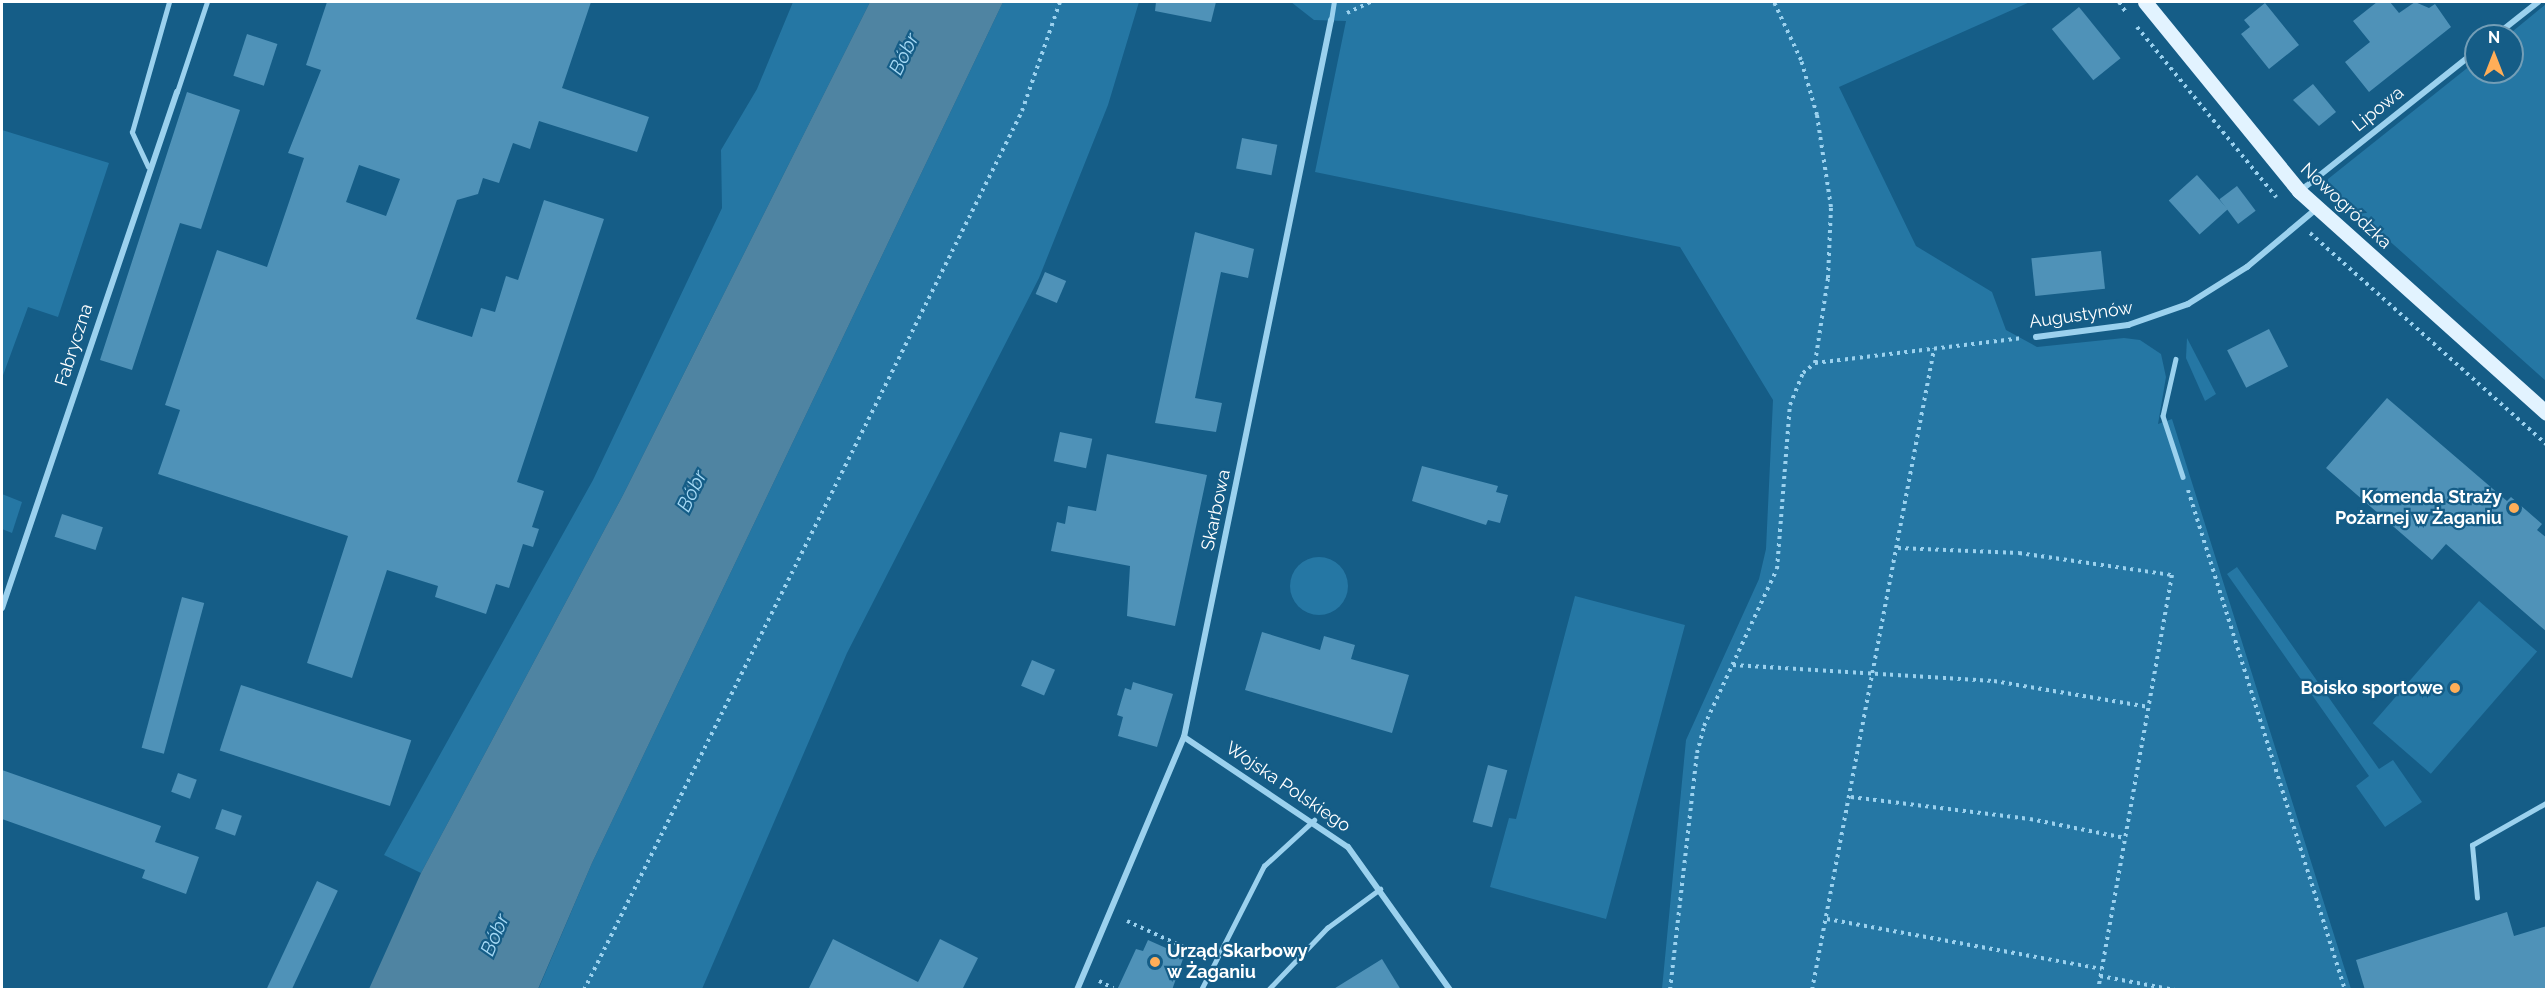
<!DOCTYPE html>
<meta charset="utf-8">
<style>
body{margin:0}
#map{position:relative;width:2548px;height:991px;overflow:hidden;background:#155d87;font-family:Raleway,sans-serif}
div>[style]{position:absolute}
.green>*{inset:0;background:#2577a4;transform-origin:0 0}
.round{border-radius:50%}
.water>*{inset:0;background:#4f84a2}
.building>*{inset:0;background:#4f92b8;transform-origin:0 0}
.path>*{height:4px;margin-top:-2px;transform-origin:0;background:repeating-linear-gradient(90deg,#9bd1ee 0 3px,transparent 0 7.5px)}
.service>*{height:4.5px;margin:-2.25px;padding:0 2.25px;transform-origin:2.25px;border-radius:2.25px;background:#9bd1ee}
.minor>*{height:6px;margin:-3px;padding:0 3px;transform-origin:3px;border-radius:3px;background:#9bd1ee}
.primary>*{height:15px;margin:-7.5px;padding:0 7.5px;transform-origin:7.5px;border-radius:7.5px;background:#e2f3ff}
.dots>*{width:16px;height:16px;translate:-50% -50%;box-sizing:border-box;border:3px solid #155d87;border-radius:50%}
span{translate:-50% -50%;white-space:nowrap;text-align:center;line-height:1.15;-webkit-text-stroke:4.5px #155d87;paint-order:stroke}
.street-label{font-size:18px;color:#fff}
.poi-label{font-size:18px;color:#fff;font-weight:700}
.right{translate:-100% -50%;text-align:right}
.left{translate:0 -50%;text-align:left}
.water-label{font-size:20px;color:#a6daf6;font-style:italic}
.frame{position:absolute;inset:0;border:3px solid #fff;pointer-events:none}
.north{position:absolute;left:2464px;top:24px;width:60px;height:60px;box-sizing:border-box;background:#155d87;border:2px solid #739eb7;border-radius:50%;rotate:0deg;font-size:16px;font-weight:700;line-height:24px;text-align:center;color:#fff}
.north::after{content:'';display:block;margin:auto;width:21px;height:27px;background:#ffae58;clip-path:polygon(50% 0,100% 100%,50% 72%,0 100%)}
</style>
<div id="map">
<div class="green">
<i style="clip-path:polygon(793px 2px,870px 2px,623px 495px,421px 873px,384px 855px,593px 480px,722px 208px,721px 150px,757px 89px)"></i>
<i style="clip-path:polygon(1003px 2px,1139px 2px,1108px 105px,1039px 278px,847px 653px,702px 989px,538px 990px,592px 863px)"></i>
<i style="clip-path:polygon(1291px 2px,2030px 2px,1839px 87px,1916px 246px,1992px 292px,2006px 330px,2037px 347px,2124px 338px,2140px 340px,2161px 354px,2166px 377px,2158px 424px,2172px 419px,2351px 989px,1662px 989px,1686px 740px,1759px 579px,1766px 549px,1773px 400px,1680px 247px,1315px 172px,1346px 21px,1314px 20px)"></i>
<i style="clip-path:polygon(2546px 4px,2546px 381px,2328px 186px,2328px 179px,2476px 61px,2476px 72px,2512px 72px,2512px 36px,2507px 36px)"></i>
<i style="clip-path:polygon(2px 130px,109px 163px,58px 317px,28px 307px,2px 378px)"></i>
<i style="clip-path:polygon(2187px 338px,2216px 394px,2205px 401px,2186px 358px)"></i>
<i style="clip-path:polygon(2px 494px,22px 502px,12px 533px,2px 529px)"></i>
<i class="round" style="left:1290px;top:557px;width:58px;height:58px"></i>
<i style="clip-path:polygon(2237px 567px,2379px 769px,2393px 760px,2422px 802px,2385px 827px,2356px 786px,2369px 776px,2227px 574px)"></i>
<i style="clip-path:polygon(1575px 596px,1685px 625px,1606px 919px,1490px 887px,1509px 818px,1516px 819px)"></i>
<i style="left:2479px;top:601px;width:77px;height:162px;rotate:41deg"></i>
</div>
<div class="water">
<i style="clip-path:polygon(870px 2px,1003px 2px,592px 863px,538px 989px,369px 989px,421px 873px,623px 495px)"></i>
</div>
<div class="building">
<i style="clip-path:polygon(evenodd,327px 2px,591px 2px,562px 88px,649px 117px,637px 152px,539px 121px,530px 149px,513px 143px,499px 183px,483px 178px,478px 194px,457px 200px,416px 319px,472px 337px,481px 308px,495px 312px,506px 276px,518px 280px,544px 200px,604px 219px,517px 482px,544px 491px,532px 527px,539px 529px,533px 547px,523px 544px,509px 588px,496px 584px,486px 614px,435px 597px,438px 586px,387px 570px,352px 678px,307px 663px,348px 536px,158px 474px,180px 410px,165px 405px,217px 250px,267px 267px,304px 158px,288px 153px,321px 70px,306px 65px,327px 2px,359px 165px,400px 179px,386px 216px,346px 202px,359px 165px)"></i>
<i style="clip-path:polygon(1156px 2px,1216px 2px,1211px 22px,1155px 11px)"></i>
<i style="clip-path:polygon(2377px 2px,2390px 2px,2399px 13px,2415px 2px,2429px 8px,2435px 4px,2451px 27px,2369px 92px,2345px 62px,2370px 42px,2353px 21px)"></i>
<i style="clip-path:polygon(2265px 3px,2299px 45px,2269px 69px,2241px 34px,2250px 27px,2244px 20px)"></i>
<i style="left:2079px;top:7px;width:66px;height:35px;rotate:51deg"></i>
<i style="left:247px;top:34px;width:32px;height:44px;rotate:18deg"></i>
<i style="clip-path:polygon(2313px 84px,2336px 112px,2319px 126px,2293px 100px)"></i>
<i style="clip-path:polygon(187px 92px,240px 110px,201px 229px,180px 223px,132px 370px,100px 360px)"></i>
<i style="left:1242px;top:138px;width:36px;height:31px;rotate:11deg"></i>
<i style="left:2197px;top:175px;width:46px;height:38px;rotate:48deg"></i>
<i style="left:2237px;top:186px;width:31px;height:22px;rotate:53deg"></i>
<i style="clip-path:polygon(1195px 232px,1254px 249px,1248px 278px,1221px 272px,1195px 398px,1222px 403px,1216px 432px,1155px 423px)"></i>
<i style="left:2101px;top:251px;width:38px;height:70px;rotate:84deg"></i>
<i style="left:1045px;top:272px;width:23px;height:24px;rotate:23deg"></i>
<i style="left:2269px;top:329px;width:42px;height:47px;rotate:63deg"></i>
<i style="clip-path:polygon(2387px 398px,2507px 501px,2511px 497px,2542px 524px,2537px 530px,2547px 538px,2547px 632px,2446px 544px,2432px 560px,2326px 468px)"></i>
<i style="left:1060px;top:432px;width:33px;height:30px;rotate:12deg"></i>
<i style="clip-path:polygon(1107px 454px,1207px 475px,1175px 626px,1127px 616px,1130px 566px,1051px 551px,1057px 522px,1065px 524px,1068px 506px,1096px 511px)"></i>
<i style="clip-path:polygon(1422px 466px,1498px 486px,1496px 492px,1508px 495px,1500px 523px,1488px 520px,1486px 525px,1412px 501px)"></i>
<i style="left:62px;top:514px;width:43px;height:24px;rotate:18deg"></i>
<i style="left:182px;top:597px;width:23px;height:156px;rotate:15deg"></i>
<i style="clip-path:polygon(1262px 632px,1320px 650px,1324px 636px,1355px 645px,1351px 659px,1409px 675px,1392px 733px,1245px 690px)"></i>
<i style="left:1032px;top:660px;width:25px;height:28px;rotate:23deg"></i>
<i style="clip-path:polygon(1133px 682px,1173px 694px,1157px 747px,1118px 736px,1123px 717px,1117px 715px,1125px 688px,1131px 690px)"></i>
<i style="left:241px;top:685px;width:179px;height:69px;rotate:18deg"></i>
<i style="left:1488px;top:765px;width:20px;height:59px;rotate:15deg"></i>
<i style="clip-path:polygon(2px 770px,161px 826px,155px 842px,199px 857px,186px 894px,142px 878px,145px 870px,2px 819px)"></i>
<i style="left:178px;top:773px;width:20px;height:20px;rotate:20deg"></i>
<i style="left:222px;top:809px;width:21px;height:21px;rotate:19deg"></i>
<i style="left:317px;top:881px;width:23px;height:120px;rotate:25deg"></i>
<i style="clip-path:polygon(2507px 912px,2514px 936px,2547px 926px,2547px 990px,2365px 990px,2356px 960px)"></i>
<i style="clip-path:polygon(833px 939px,918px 982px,940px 939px,978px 958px,962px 990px,808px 990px)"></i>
<i style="clip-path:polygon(1148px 940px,1184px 956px,1172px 990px,1117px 990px,1136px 949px,1143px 951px)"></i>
<i style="clip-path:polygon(1382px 959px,1401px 990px,1332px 990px)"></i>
</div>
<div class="path">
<i style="left:2119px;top:2px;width:11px;rotate:56deg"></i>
<i style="left:1347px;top:13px;width:26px;rotate:-25deg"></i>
<i style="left:2137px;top:27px;width:220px;rotate:50.7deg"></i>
<i style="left:2310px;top:233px;width:317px;rotate:41.8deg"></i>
<i style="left:1815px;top:363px;width:209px;rotate:-6.9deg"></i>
<i style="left:2188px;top:490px;width:524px;rotate:72.57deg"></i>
<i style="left:1898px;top:548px;width:121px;rotate:2.4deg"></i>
<i style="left:2019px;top:553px;width:155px;rotate:8.2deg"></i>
<i style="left:2172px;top:575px;width:422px;rotate:100.1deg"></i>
<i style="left:1733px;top:665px;width:261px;rotate:3.5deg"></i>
<i style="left:1994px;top:681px;width:157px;rotate:9.5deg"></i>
<i style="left:1851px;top:797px;width:180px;rotate:7deg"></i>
<i style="left:2030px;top:819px;width:97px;rotate:11.3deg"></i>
<i style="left:1827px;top:919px;width:279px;rotate:10.3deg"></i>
<i style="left:1127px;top:921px;width:84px;rotate:24.7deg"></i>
<i style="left:2100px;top:976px;width:76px;rotate:10.6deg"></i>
<i style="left:1099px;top:981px;width:16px;rotate:27deg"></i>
<i style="left:584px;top:990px;width:982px;rotate:-63.51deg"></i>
<i style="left:1022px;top:111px;width:115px;rotate:-70.8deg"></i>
<i style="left:1670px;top:990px;width:239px;rotate:-83.5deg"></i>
<i style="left:1697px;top:753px;width:28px;rotate:-75deg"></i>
<i style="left:1704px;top:726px;width:173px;rotate:-65.1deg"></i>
<i style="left:1777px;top:569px;width:165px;rotate:-85.5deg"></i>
<i style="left:1790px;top:405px;width:35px;rotate:-68deg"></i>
<i style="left:1803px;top:373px;width:16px;rotate:-40deg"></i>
<i style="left:1815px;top:363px;width:86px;rotate:-81.3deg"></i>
<i style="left:1828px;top:278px;width:71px;rotate:-87.6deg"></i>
<i style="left:1831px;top:207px;width:93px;rotate:-98.7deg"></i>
<i style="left:1817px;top:115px;width:57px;rotate:-106.2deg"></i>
<i style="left:1801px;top:60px;width:64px;rotate:-115deg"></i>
<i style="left:1812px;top:990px;width:653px;rotate:-79.22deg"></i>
</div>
<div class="service">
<i style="left:1331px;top:20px;width:18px;rotate:-81deg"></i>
<i style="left:177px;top:92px;width:95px;rotate:-71.6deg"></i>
<i style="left:148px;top:167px;width:38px;rotate:-115deg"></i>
<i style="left:132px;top:132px;width:135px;rotate:-74.1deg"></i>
<i style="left:2176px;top:359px;width:58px;rotate:102.8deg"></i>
<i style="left:2163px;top:416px;width:64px;rotate:71.8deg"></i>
<i style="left:2477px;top:898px;width:53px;rotate:-95.4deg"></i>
<i style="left:2472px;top:845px;width:85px;rotate:-29.6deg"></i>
<i style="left:1201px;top:990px;width:139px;rotate:-63.1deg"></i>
<i style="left:1264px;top:866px;width:68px;rotate:-42.6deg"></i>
<i style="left:1268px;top:990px;width:86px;rotate:-46.4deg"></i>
<i style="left:1327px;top:928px;width:66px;rotate:-36.3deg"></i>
</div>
<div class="minor">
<i style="left:2495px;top:36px;width:55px;rotate:-38.3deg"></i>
<i style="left:2300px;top:191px;width:225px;rotate:-38.5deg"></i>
<i style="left:2036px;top:337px;width:93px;rotate:-7.4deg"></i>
<i style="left:2128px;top:325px;width:64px;rotate:-19.3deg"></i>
<i style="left:2188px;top:304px;width:70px;rotate:-32.1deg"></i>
<i style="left:2247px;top:267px;width:90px;rotate:-40deg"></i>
<i style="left:2px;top:608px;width:545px;rotate:-71.27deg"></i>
<i style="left:1184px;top:737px;width:197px;rotate:33.9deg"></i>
<i style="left:1348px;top:847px;width:176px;rotate:54.5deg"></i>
<i style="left:1077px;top:990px;width:275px;rotate:-67.1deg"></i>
<i style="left:1184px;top:737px;width:732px;rotate:-78.41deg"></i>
</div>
<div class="primary">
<i style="left:2145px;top:2px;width:244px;rotate:50.8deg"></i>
<i style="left:2299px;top:191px;width:332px;rotate:41.9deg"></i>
</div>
<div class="dots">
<i style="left:2514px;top:508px;background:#ffae58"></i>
<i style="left:2455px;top:688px;background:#ffae58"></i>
<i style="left:1155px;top:962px;background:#ffae58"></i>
</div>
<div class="street-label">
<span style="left:2378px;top:109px;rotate:-39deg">Lipowa</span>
<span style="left:2346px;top:206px;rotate:43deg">Nowogródzka</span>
<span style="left:2081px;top:315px;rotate:-8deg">Augustynów</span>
<span style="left:74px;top:345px;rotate:-72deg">Fabryczna</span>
<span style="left:1216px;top:510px;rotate:-78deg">Skarbowa</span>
<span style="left:1288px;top:787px;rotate:34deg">Wojska Polskiego</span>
</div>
<div class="poi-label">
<span class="right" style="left:2502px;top:508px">Komenda Straży<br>Pożarnej w Żaganiu</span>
<span class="right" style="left:2443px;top:688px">Boisko sportowe</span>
<span class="left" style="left:1167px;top:962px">Urząd Skarbowy<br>w Żaganiu</span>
</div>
<div class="water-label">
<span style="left:904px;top:54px;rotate:-64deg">Bóbr</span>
<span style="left:692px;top:491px;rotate:-64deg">Bóbr</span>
<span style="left:495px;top:935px;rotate:-67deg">Bóbr</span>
</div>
<div class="frame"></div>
<div class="north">N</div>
</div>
